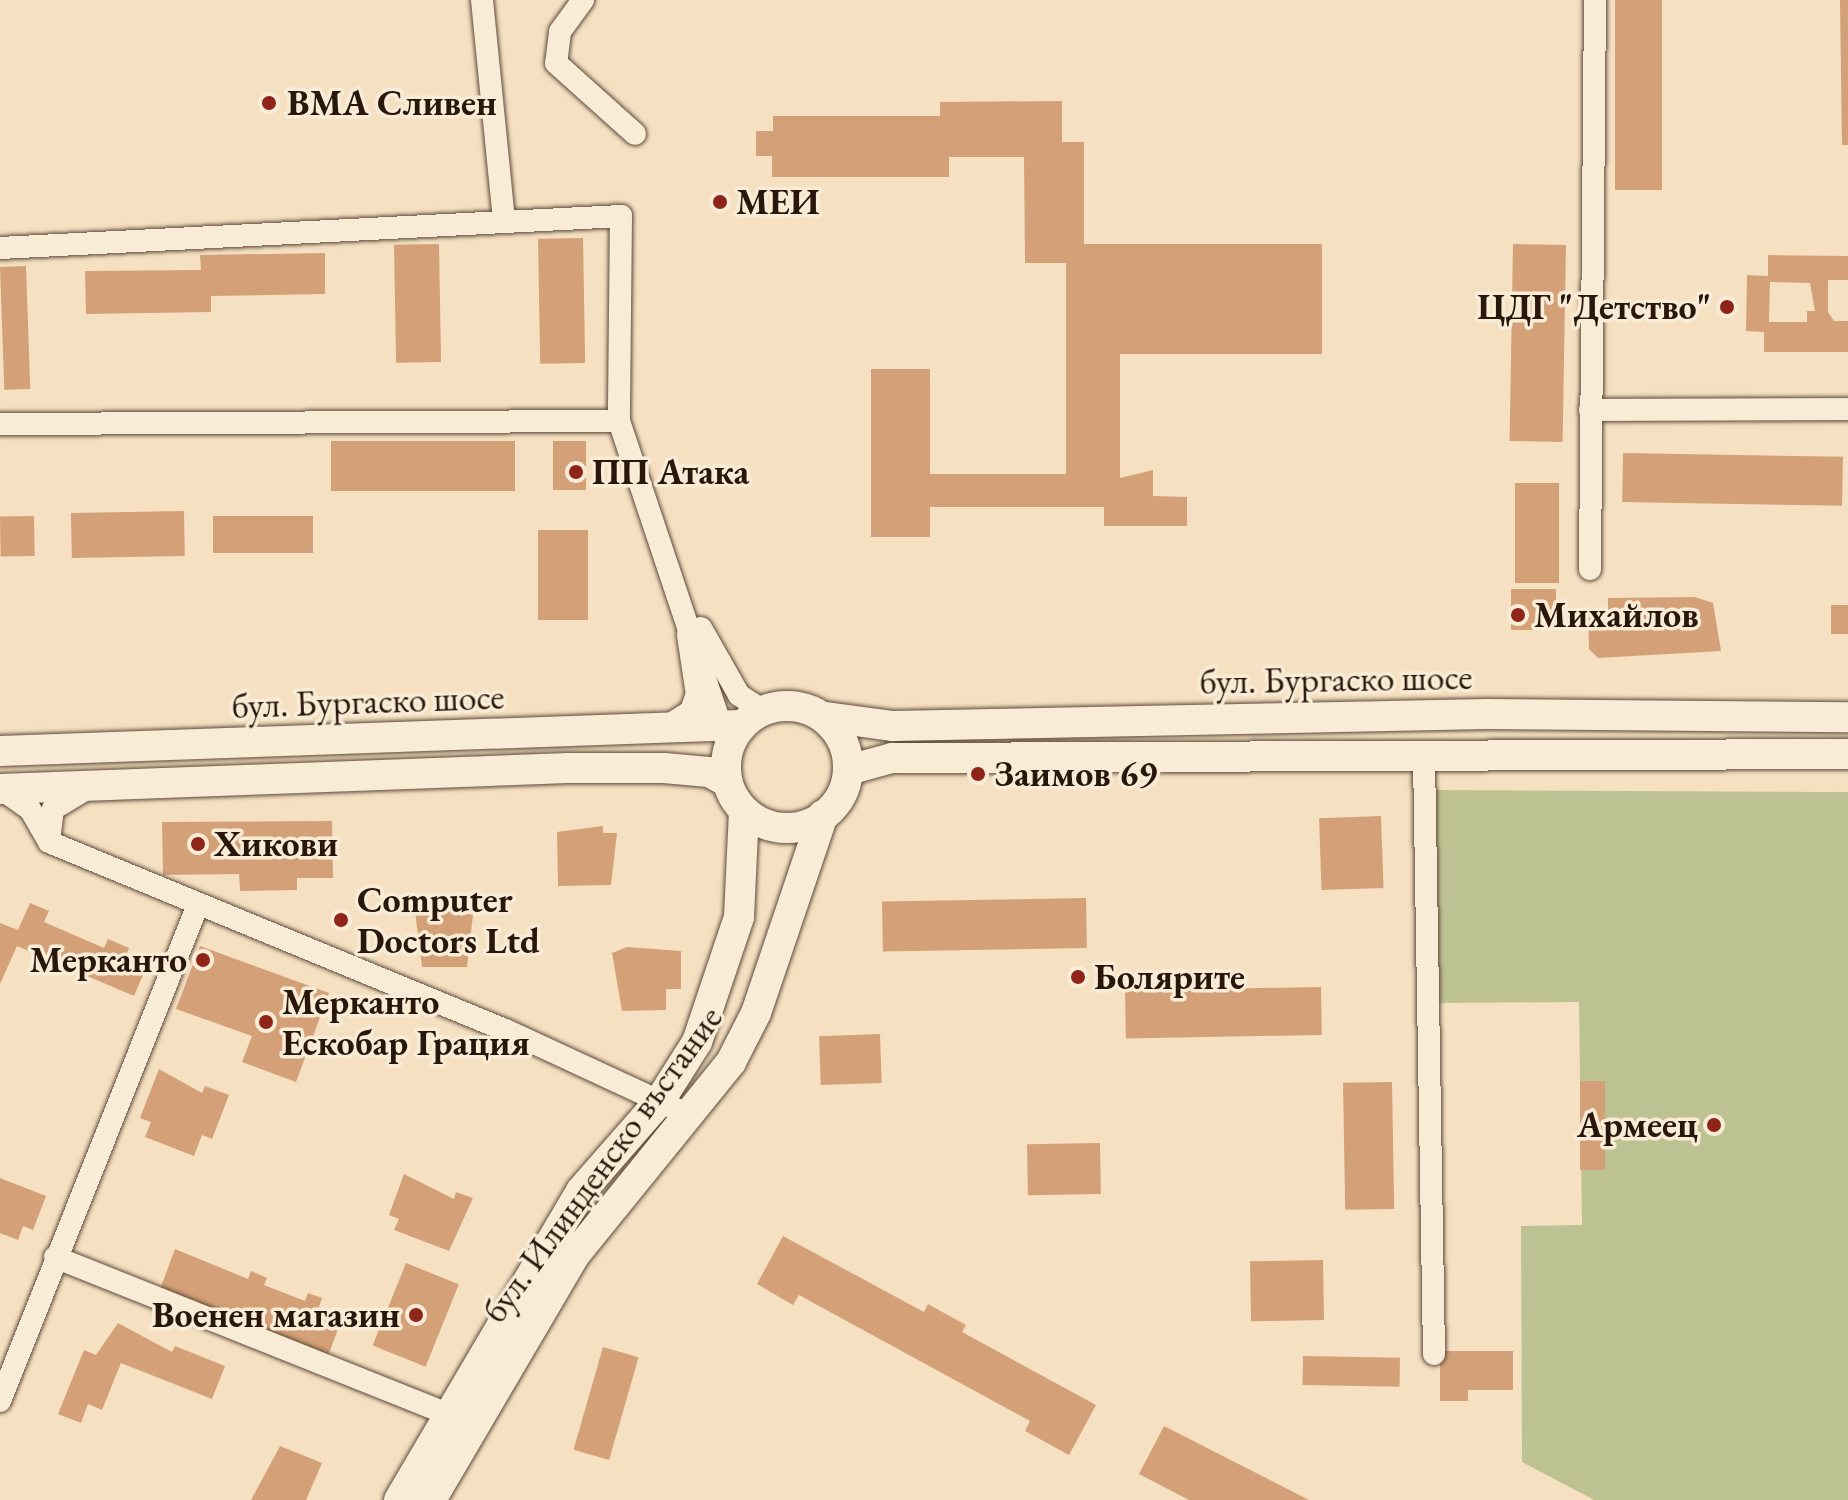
<!DOCTYPE html>
<meta charset="utf-8">
<style>
body{margin:0}
#map{position:relative;width:1848px;height:1500px;overflow:hidden;background:#f5e1c2;font-family:"EB Garamond",serif}
div>[style]{position:absolute}
.green>*{inset:0;background:#bdc292}
.building>*{inset:0;background:#d4a077;transform-origin:0 0}
.roads{filter:drop-shadow(0 0 2px #5d4a39) drop-shadow(0 0 2px #5d4a39)}
.minor>*{height:22px;margin:-11px;padding:0 11px;transform-origin:11px;border-radius:11px;background:#f8ecd7}
.secondary>*{height:30px;margin:-15px;padding:0 15px;transform-origin:15px;border-radius:15px;background:#f8ecd7}
.secondary>.ring{margin:-15px;padding:0;box-sizing:content-box;background:none;border:30px solid #f8ecd7;border-radius:50%}
.dots>*{width:22px;height:22px;translate:-50% -50%;box-sizing:border-box;border:4px solid #f8ecd7;border-radius:50%}
span{translate:-50% -50%;white-space:nowrap;text-align:center;line-height:1.15;-webkit-text-stroke:7px #f8ecd7;paint-order:stroke}
.poi-label{font-size:36px;color:#2a170b;font-weight:700}
.left{translate:0 -50%;text-align:left}
.right{translate:-100% -50%;text-align:right}
.street-label{font-size:36px;color:#2a170b}
</style>
<div id="map">
<div class="green">
<i style="clip-path:polygon(1432px 790px,1848px 792px,1848px 1500px,1594px 1500px,1522px 1462px,1521px 1226px,1582px 1225px,1579px 1002px,1436px 1003px)"></i>
</div>
<div class="building">
<i style="left:1615px;top:0;width:47px;height:190px"></i>
<i style="clip-path:polygon(1840px 0,1848px 0,1848px 145px,1842px 145px)"></i>
<i style="clip-path:polygon(1062px 101px,1062px 142px,1084px 142px,1084px 244px,1322px 244px,1322px 354px,1120px 354px,1120px 478px,1153px 470px,1153px 496px,1187px 497px,1187px 526px,1104px 526px,1104px 507px,930px 507px,930px 537px,871px 537px,871px 369px,930px 369px,930px 474px,1066px 474px,1066px 263px,1025px 263px,1024px 157px,949px 157px,949px 177px,772px 177px,772px 156px,756px 156px,756px 131px,773px 131px,773px 116px,940px 116px,940px 102px)"></i>
<i style="left:583px;top:238px;width:125px;height:45px;rotate:89deg"></i>
<i style="left:439px;top:244px;width:118px;height:45px;rotate:89deg"></i>
<i style="left:1513px;top:244px;width:53px;height:197px;rotate:1deg"></i>
<i style="clip-path:polygon(325px 253px,325px 294px,211px 296px,211px 312px,86px 314px,85px 271px,201px 270px,200px 255px)"></i>
<i style="clip-path:polygon(evenodd,1768px 255px,1848px 256px,1848px 280px,1828px 280px,1828px 312px,1834px 321px,1848px 321px,1848px 352px,1764px 352px,1764px 332px,1746px 331px,1747px 275px,1768px 276px,1768px 255px,1770px 282px,1810px 283px,1815px 311px,1807px 311px,1807px 322px,1769px 322px,1770px 282px)"></i>
<i style="left:26px;top:266px;width:123px;height:26px;rotate:88deg"></i>
<i style="left:515px;top:441px;width:50px;height:184px;rotate:90deg"></i>
<i style="left:553px;top:441px;width:33px;height:49px"></i>
<i style="left:1623px;top:453px;width:220px;height:49px;rotate:1deg"></i>
<i style="left:1515px;top:483px;width:44px;height:100px"></i>
<i style="left:184px;top:511px;width:45px;height:113px;rotate:89deg"></i>
<i style="left:34px;top:516px;width:40px;height:34px;rotate:89deg"></i>
<i style="left:213px;top:516px;width:100px;height:37px"></i>
<i style="left:538px;top:530px;width:50px;height:90px"></i>
<i style="left:1511px;top:589px;width:45px;height:41px"></i>
<i style="clip-path:polygon(1695px 597px,1713px 603px,1721px 651px,1598px 658px,1589px 649px,1588px 610px,1608px 610px,1608px 598px)"></i>
<i style="left:1831px;top:605px;width:17px;height:29px"></i>
<i style="left:1381px;top:816px;width:72px;height:62px;rotate:88deg"></i>
<i style="clip-path:polygon(332px 821px,333px 878px,297px 878px,297px 890px,240px 891px,239px 874px,163px 875px,162px 822px)"></i>
<i style="clip-path:polygon(603px 826px,603px 833px,617px 833px,611px 885px,558px 886px,557px 832px)"></i>
<i style="left:1086px;top:898px;width:50px;height:204px;rotate:89deg"></i>
<i style="clip-path:polygon(30px 903px,49px 911px,44px 922px,104px 948px,108px 939px,129px 948px,125px 959px,146px 968px,134px 996px,17px 946px,0 984px,0 923px,18px 930px)"></i>
<i style="clip-path:polygon(428px 904px,473px 915px,467px 967px,422px 967px,415px 911px,428px 911px)"></i>
<i style="clip-path:polygon(200px 946px,329px 993px,296px 1082px,242px 1062px,252px 1036px,176px 1009px)"></i>
<i style="clip-path:polygon(627px 947px,681px 951px,681px 989px,666px 989px,666px 1010px,622px 1011px,612px 953px)"></i>
<i style="left:1321px;top:987px;width:48px;height:196px;rotate:89deg"></i>
<i style="left:880px;top:1034px;width:49px;height:61px;rotate:88deg"></i>
<i style="clip-path:polygon(159px 1069px,202px 1093px,205px 1086px,229px 1095px,212px 1139px,202px 1135px,194px 1156px,145px 1137px,151px 1122px,140px 1118px)"></i>
<i style="left:1580px;top:1081px;width:25px;height:89px"></i>
<i style="left:1392px;top:1082px;width:127px;height:49px;rotate:89deg"></i>
<i style="left:1100px;top:1143px;width:51px;height:73px;rotate:89deg"></i>
<i style="clip-path:polygon(404px 1174px,454px 1199px,456px 1192px,473px 1198px,449px 1251px,394px 1230px,399px 1219px,389px 1215px)"></i>
<i style="clip-path:polygon(0 1178px,46px 1196px,33px 1230px,23px 1226px,18px 1240px,0 1233px)"></i>
<i style="clip-path:polygon(783px 1236px,924px 1312px,928px 1304px,966px 1325px,962px 1332px,1096px 1405px,1069px 1455px,1025px 1431px,1030px 1421px,799px 1295px,793px 1305px,757px 1284px)"></i>
<i style="clip-path:polygon(175px 1249px,248px 1279px,251px 1271px,267px 1278px,264px 1285px,305px 1301px,308px 1293px,322px 1298px,319px 1307px,343px 1316px,328px 1356px,159px 1292px)"></i>
<i style="left:1323px;top:1260px;width:60px;height:73px;rotate:89deg"></i>
<i style="left:406px;top:1263px;width:57px;height:89px;rotate:22deg"></i>
<i style="clip-path:polygon(118px 1323px,172px 1352px,175px 1346px,225px 1366px,212px 1399px,121px 1363px,102px 1410px,88px 1404px,81px 1423px,58px 1414px,84px 1350px,96px 1355px)"></i>
<i style="left:603px;top:1347px;width:37px;height:107px;rotate:16deg"></i>
<i style="clip-path:polygon(1440px 1351px,1513px 1351px,1513px 1390px,1468px 1390px,1468px 1401px,1440px 1401px)"></i>
<i style="left:1303px;top:1356px;width:97px;height:29px;rotate:1deg"></i>
<i style="clip-path:polygon(1164px 1426px,1309px 1500px,1189px 1500px,1139px 1474px)"></i>
<i style="clip-path:polygon(280px 1446px,322px 1463px,306px 1500px,251px 1500px)"></i>
</div>
<div class="roads">
<div class="minor">
<i style="left:482px;top:0;width:222px;rotate:84.3deg"></i>
<i style="left:583px;top:0;width:39px;rotate:126deg"></i>
<i style="left:560px;top:32px;width:31px;rotate:97deg"></i>
<i style="left:556px;top:63px;width:106px;rotate:41.9deg"></i>
<i style="left:0;top:248px;width:622px;rotate:-2.95deg"></i>
<i style="left:621px;top:216px;width:205px;rotate:90.6deg"></i>
<i style="left:619px;top:421px;width:344px;rotate:71.5deg"></i>
<i style="left:1590px;top:410px;width:258px;rotate:-0.2deg"></i>
<i style="left:0;top:424px;width:619px;rotate:-0.28deg"></i>
<i style="left:1590px;top:569px;width:569px;rotate:-89.5deg"></i>
<i style="left:701px;top:628px;width:77px;rotate:60.4deg"></i>
<i style="left:739px;top:695px;width:27px;rotate:33deg"></i>
<i style="left:1424px;top:757px;width:597px;rotate:89.04deg"></i>
<i style="left:1px;top:789px;width:35px;rotate:35deg"></i>
<i style="left:30px;top:809px;width:38px;rotate:60deg"></i>
<i style="left:49px;top:842px;width:496px;rotate:22.4deg"></i>
<i style="left:508px;top:1031px;width:197px;rotate:24.9deg"></i>
<i style="left:49px;top:841px;width:32px;rotate:-83deg"></i>
<i style="left:53px;top:809px;width:35px;rotate:-31deg"></i>
<i style="left:55px;top:1257px;width:420px;rotate:21.8deg"></i>
<i style="left:0;top:1401px;width:532px;rotate:-68.26deg"></i>
</div>
<div class="secondary">
<i class="ring" style="left:726px;top:706px;width:92px;height:92px"></i>
<i style="left:826px;top:717px;width:68px;rotate:7.7deg"></i>
<i style="left:893px;top:726px;width:594px;rotate:-1.16deg"></i>
<i style="left:1487px;top:714px;width:361px;rotate:0.5deg"></i>
<i style="left:675px;top:726px;width:22px;rotate:-32deg"></i>
<i style="left:694px;top:714px;width:20px;rotate:-70deg"></i>
<i style="left:701px;top:695px;width:61px;rotate:-98.5deg"></i>
<i style="left:0;top:751px;width:740px;rotate:-2.01deg"></i>
<i style="left:848px;top:770px;width:46px;rotate:-15.3deg"></i>
<i style="left:892px;top:758px;width:956px;rotate:-0.24deg"></i>
<i style="left:0;top:789px;width:568px;rotate:-2.12deg"></i>
<i style="left:568px;top:768px;width:96px"></i>
<i style="left:664px;top:768px;width:45px;rotate:5.1deg"></i>
<i style="left:709px;top:772px;width:21px;rotate:29deg"></i>
<i style="left:399px;top:1500px;width:359px;rotate:-59.5deg"></i>
<i style="left:581px;top:1191px;width:118px;rotate:-48.8deg"></i>
<i style="left:659px;top:1102px;width:71px;rotate:-57.7deg"></i>
<i style="left:697px;top:1042px;width:132px;rotate:-71.4deg"></i>
<i style="left:739px;top:917px;width:106px;rotate:-87.3deg"></i>
<i style="left:431px;top:1500px;width:283px;rotate:-59.6deg"></i>
<i style="left:574px;top:1256px;width:250px;rotate:-51deg"></i>
<i style="left:731px;top:1062px;width:55px;rotate:-63deg"></i>
<i style="left:756px;top:1013px;width:209px;rotate:-71.3deg"></i>
</div>
</div>
<div class="dots">
<i style="left:269px;top:103px;background:#8f2418"></i>
<i style="left:720px;top:202px;background:#8f2418"></i>
<i style="left:1727px;top:307px;background:#8f2418"></i>
<i style="left:576px;top:472px;background:#8f2418"></i>
<i style="left:1518px;top:615px;background:#8f2418"></i>
<i style="left:978px;top:774px;background:#8f2418"></i>
<i style="left:198px;top:844px;background:#8f2418"></i>
<i style="left:341px;top:920px;background:#8f2418"></i>
<i style="left:203px;top:960px;background:#8f2418"></i>
<i style="left:1078px;top:977px;background:#8f2418"></i>
<i style="left:266px;top:1022px;background:#8f2418"></i>
<i style="left:1714px;top:1125px;background:#8f2418"></i>
<i style="left:416px;top:1315px;background:#8f2418"></i>
</div>
<div class="poi-label">
<span class="left" style="left:287px;top:103px">ВМА Сливен</span>
<span class="left" style="left:736px;top:202px">МЕИ</span>
<span class="right" style="left:1711px;top:307px">ЦДГ "Детство"</span>
<span class="left" style="left:592px;top:472px">ПП Атака</span>
<span class="left" style="left:1534px;top:615px">Михайлов</span>
<span class="left" style="left:994px;top:774px">Заимов 69</span>
<span class="left" style="left:214px;top:844px">Хикови</span>
<span class="left" style="left:357px;top:920px">Computer<br>Doctors Ltd</span>
<span class="right" style="left:187px;top:960px">Мерканто</span>
<span class="left" style="left:1094px;top:977px">Болярите</span>
<span class="left" style="left:282px;top:1022px">Мерканто<br>Ескобар Грация</span>
<span class="right" style="left:1698px;top:1125px">Армеец</span>
<span class="right" style="left:400px;top:1315px">Военен магазин</span>
</div>
<div class="street-label">
<span style="left:1336px;top:679px;rotate:-1deg">бул. Бургаско шосе</span>
<span style="left:368px;top:701px;rotate:-2deg">бул. Бургаско шосе</span>
<span style="left:602px;top:1164px;rotate:-54deg">бул. Илинденско въстание</span>
</div>
</div>
